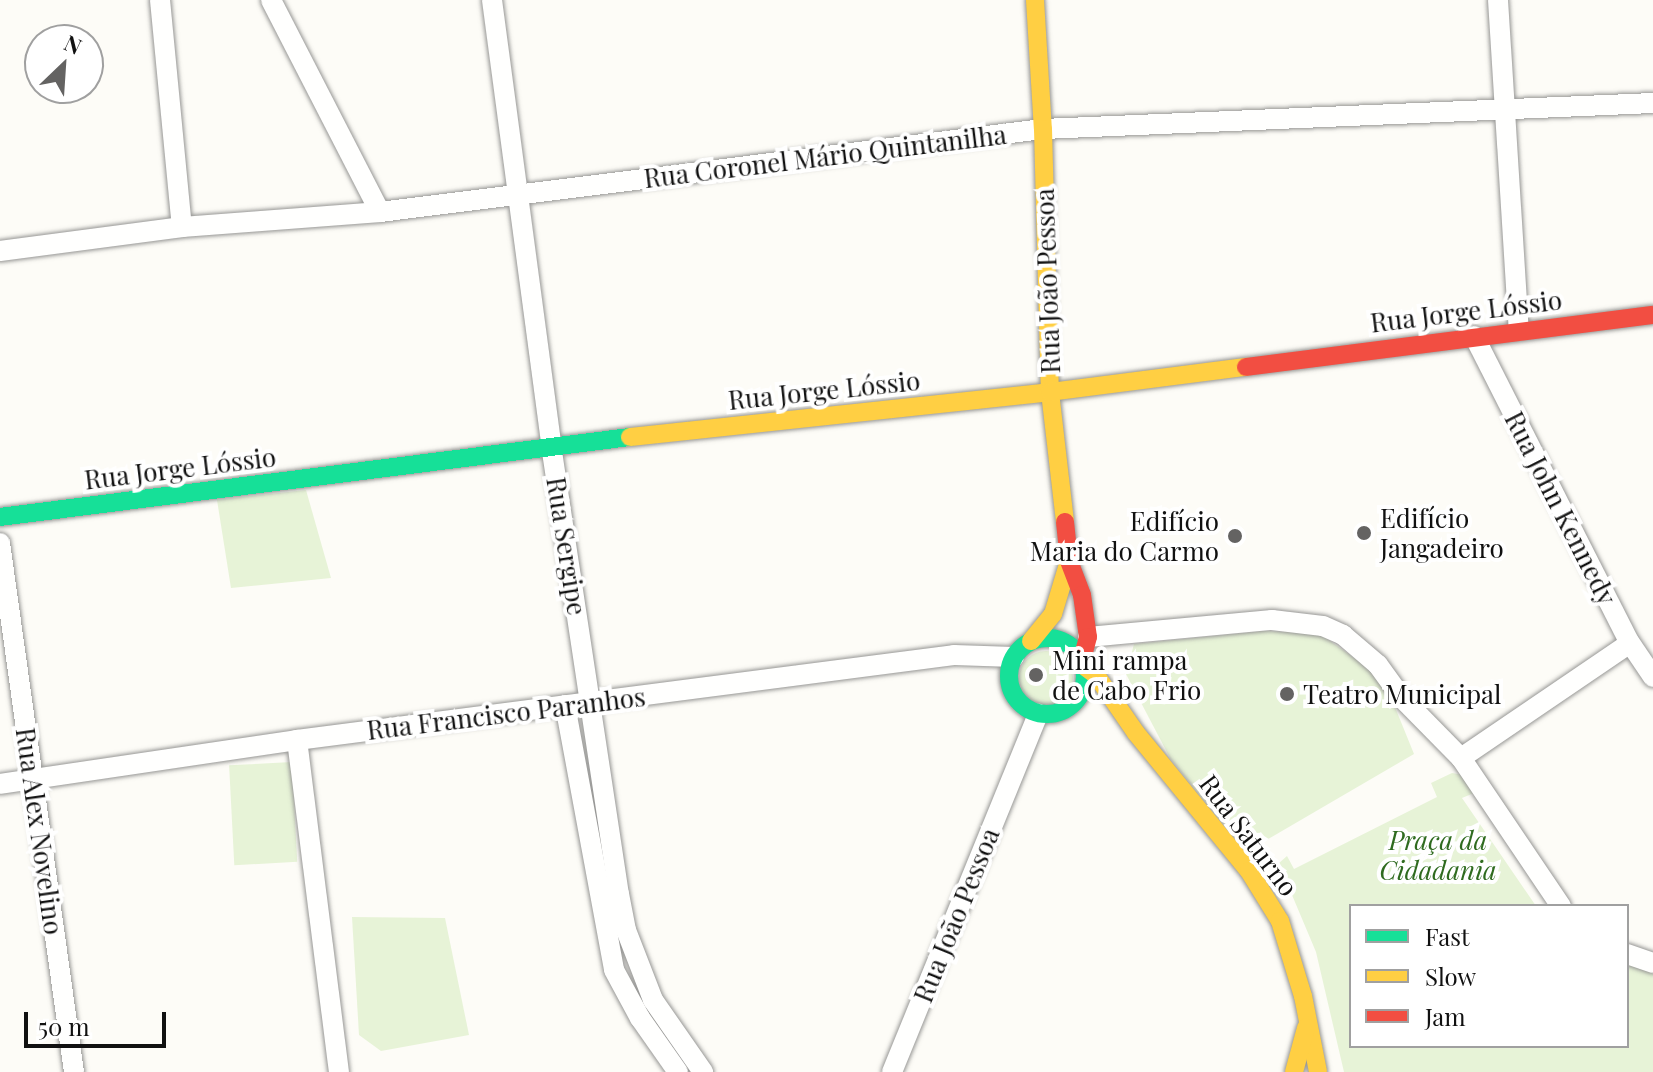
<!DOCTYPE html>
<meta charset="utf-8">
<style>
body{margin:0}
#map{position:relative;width:1653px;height:1072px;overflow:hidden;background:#fdfcf7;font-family:"Playfair Display",serif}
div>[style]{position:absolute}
.green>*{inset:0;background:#e7f3d7;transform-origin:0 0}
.round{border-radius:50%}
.roads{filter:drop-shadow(0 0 2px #979795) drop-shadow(0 0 2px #979795)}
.street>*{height:20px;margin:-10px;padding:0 10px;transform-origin:10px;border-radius:10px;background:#fffffe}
.fast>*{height:18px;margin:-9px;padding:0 9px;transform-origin:9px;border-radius:9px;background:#16e098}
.fast>.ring{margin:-9px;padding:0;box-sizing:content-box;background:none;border:18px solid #16e098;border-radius:50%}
.slow>*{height:18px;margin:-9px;padding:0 9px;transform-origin:9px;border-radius:9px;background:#ffcf43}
.jam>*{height:18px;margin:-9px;padding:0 9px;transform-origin:9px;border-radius:9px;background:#f24e42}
.dots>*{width:22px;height:22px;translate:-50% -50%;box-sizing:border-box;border:4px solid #fff;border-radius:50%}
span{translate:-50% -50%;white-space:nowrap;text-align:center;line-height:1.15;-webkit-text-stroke:8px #fff;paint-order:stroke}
.street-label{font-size:26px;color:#111}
.poi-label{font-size:26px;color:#111}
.left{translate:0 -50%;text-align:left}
.right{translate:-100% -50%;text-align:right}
.park-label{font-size:26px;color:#2f6b1f;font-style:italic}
.legend{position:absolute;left:1349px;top:904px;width:280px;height:144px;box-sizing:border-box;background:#fff;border:2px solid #a0a0a0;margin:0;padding:10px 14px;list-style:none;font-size:24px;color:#111}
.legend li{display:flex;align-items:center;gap:16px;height:40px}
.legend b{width:40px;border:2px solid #a0a0a0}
.north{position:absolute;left:24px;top:24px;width:80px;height:80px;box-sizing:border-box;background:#fff;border:2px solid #a0a0a0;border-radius:50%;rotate:25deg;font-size:22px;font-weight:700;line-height:32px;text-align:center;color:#111}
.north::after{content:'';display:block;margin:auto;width:28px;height:36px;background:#646362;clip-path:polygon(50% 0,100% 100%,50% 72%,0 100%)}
.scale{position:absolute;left:24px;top:1012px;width:142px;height:36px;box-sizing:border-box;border:4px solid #111;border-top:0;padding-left:10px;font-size:24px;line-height:28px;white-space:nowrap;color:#111;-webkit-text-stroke:6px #fff;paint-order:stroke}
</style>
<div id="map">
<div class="green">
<i style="clip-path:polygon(306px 490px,331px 578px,231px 588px,217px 500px)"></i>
<i style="clip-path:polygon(1263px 631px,1319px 633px,1357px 660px,1386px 685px,1414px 754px,1246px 852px,1170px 758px,1126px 674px,1134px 644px)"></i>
<i class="round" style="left:1019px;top:651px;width:54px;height:54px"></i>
<i style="left:292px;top:762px;width:100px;height:63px;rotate:87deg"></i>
<i style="clip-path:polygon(1452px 773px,1463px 775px,1474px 793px,1462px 798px,1536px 906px,1351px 906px,1351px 1046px,1627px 1046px,1627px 961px,1653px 972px,1653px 1072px,1344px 1072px,1316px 952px,1292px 895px,1269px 883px,1269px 872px,1287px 856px,1294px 869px,1437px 797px,1431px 783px)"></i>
<i style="clip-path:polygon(352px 917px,445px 918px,469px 1035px,381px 1051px,359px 1035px)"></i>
</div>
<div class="roads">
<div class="street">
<i style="left:160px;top:0;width:228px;rotate:84.5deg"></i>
<i style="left:271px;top:0;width:238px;rotate:62.8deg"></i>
<i style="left:492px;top:0;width:449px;rotate:82.4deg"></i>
<i style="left:551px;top:445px;width:454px;rotate:81.4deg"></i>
<i style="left:619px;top:894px;width:37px;rotate:79deg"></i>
<i style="left:626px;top:930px;width:75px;rotate:68.9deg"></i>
<i style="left:653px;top:1000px;width:88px;rotate:55.2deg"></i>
<i style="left:1498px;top:0;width:331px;rotate:86.4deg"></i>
<i style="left:0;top:251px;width:184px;rotate:-7.5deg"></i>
<i style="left:182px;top:227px;width:199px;rotate:-4.3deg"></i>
<i style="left:380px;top:212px;width:668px;rotate:-7.14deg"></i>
<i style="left:1043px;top:129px;width:611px;rotate:-2.44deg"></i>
<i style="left:1474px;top:336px;width:344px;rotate:63.1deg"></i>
<i style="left:1630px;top:643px;width:41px;rotate:55.9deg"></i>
<i style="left:0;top:543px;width:534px;rotate:82.04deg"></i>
<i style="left:1088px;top:637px;width:185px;rotate:-5.3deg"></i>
<i style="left:1272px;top:620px;width:51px;rotate:6.7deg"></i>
<i style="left:1323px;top:626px;width:22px;rotate:24deg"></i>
<i style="left:1343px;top:635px;width:46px;rotate:40.6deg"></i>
<i style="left:1378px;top:665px;width:39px;rotate:54deg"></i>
<i style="left:1401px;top:697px;width:86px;rotate:45.5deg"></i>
<i style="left:1461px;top:758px;width:179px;rotate:56deg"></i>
<i style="left:565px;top:705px;width:269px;rotate:79.5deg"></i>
<i style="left:614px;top:970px;width:55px;rotate:61.6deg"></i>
<i style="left:640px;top:1018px;width:66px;rotate:54.9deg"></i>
<i style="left:297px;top:740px;width:335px;rotate:82.8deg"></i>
<i style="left:1461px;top:758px;width:204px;rotate:-34.2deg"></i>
<i style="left:0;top:784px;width:300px;rotate:-8.4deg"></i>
<i style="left:297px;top:740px;width:662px;rotate:-7.37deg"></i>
<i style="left:954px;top:655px;width:60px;rotate:1.9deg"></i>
<i style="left:1627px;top:954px;width:28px;rotate:19deg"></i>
<i style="left:892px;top:1072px;width:387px;rotate:-67.8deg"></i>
</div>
<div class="fast">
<i style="left:0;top:517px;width:635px;rotate:-7.24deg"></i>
<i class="ring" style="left:1009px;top:638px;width:58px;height:58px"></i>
</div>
<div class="slow">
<i style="left:1035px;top:0;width:129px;rotate:86.5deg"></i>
<i style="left:1043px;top:129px;width:263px;rotate:88.5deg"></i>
<i style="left:1050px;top:392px;width:131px;rotate:83.4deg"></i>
<i style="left:630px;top:437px;width:422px;rotate:-6.1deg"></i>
<i style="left:1050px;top:392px;width:198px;rotate:-7.3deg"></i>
<i style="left:1031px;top:641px;width:35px;rotate:-51deg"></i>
<i style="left:1053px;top:614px;width:55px;rotate:-73.2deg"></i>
<i style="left:1084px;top:666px;width:15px;rotate:37deg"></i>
<i style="left:1096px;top:675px;width:70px;rotate:55.4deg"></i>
<i style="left:1136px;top:733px;width:178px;rotate:50.7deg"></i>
<i style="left:1249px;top:871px;width:59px;rotate:58.2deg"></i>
<i style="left:1280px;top:921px;width:78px;rotate:73deg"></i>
<i style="left:1303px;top:996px;width:77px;rotate:78.8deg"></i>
<i style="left:1294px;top:1072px;width:46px;rotate:-74.7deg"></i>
</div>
<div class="jam">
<i style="left:1246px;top:367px;width:410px;rotate:-7.3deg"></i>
<i style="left:1065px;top:522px;width:39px;rotate:84deg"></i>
<i style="left:1069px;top:561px;width:36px;rotate:69deg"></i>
<i style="left:1082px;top:595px;width:42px;rotate:81.9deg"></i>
<i style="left:1088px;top:637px;width:24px;rotate:105deg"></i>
</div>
</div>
<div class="dots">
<i style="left:1364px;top:533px;background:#646362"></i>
<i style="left:1235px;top:536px;background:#646362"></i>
<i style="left:1036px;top:675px;background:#646362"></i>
<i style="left:1287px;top:694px;background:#646362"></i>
</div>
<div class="street-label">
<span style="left:825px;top:156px;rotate:-7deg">Rua Coronel Mário Quintanilha</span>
<span style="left:1047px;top:281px;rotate:-92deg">Rua João Pessoa</span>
<span style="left:1466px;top:311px;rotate:-7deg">Rua Jorge Lóssio</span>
<span style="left:824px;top:390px;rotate:-6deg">Rua Jorge Lóssio</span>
<span style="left:180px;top:468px;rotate:-7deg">Rua Jorge Lóssio</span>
<span style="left:1561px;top:508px;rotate:63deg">Rua John Kennedy</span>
<span style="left:567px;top:546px;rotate:81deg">Rua Sergipe</span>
<span style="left:506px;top:713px;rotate:-7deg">Rua Francisco Paranhos</span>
<span style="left:40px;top:831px;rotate:82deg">Rua Alex Novelino</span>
<span style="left:1249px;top:835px;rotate:53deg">Rua Saturno</span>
<span style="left:956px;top:915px;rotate:-68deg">Rua João Pessoa</span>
</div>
<div class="poi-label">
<span class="left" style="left:1380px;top:533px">Edifício<br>Jangadeiro</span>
<span class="right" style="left:1219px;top:536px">Edifício<br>Maria do Carmo</span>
<span class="left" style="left:1052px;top:675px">Mini rampa<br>de Cabo Frio</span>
<span class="left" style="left:1303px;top:694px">Teatro Municipal</span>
</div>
<div class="park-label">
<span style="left:1438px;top:855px">Praça da<br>Cidadania</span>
</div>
<ul class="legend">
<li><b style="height:10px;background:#16e098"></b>Fast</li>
<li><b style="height:10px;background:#ffcf43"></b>Slow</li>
<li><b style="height:10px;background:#f24e42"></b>Jam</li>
</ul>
<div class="north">N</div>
<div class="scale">50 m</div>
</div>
